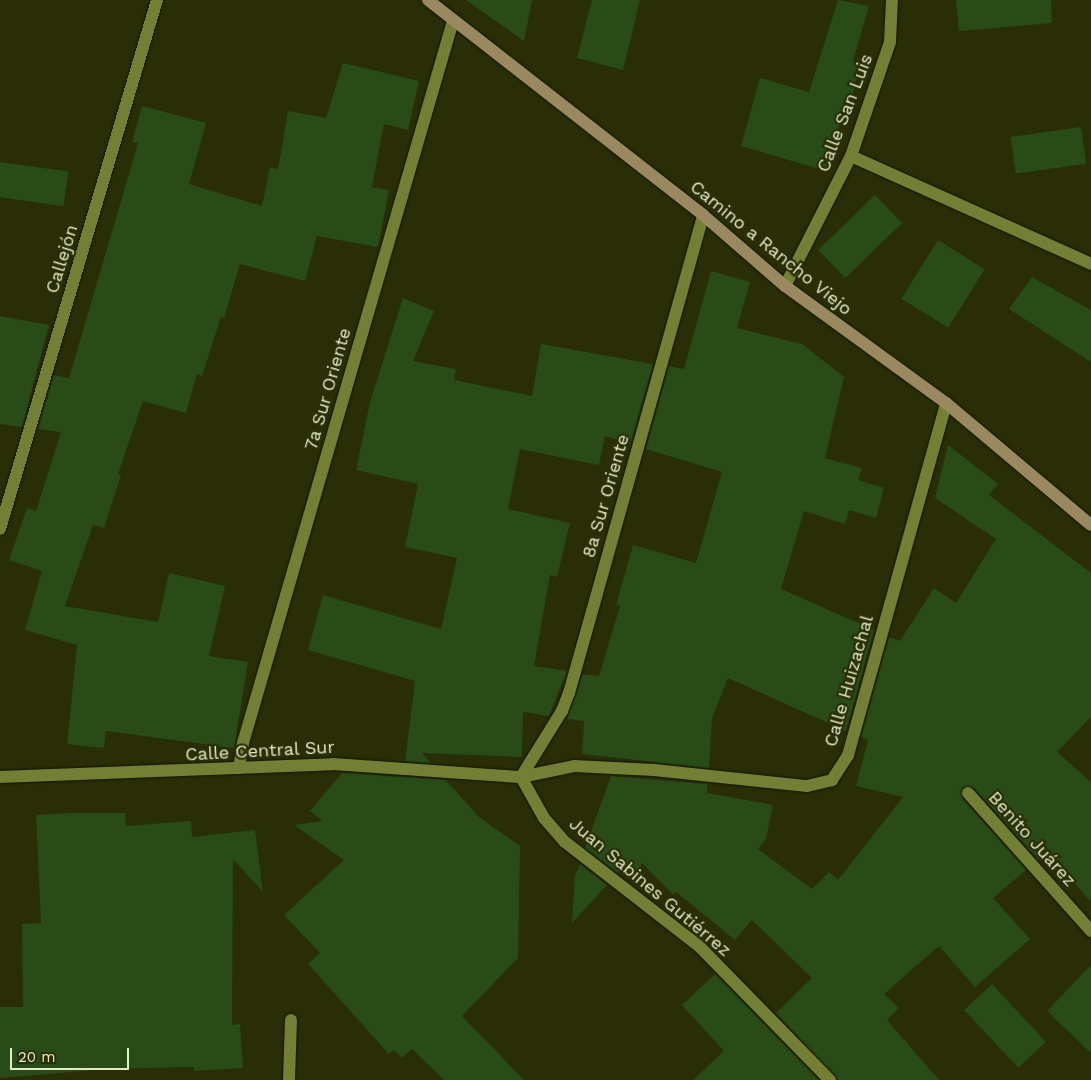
<!DOCTYPE html>
<meta charset="utf-8">
<style>
body{margin:0}
#map{position:relative;width:1091px;height:1080px;overflow:hidden;background:#292e07;font-family:"Work Sans",sans-serif}
div>[style]{position:absolute}
.building>*{inset:0;background:#284b17;transform-origin:0 0}
.roads{filter:drop-shadow(0 0 1px #121502) drop-shadow(0 0 1px #121502)}
.street>*{height:12px;margin:-6px;padding:0 6px;transform-origin:6px;border-radius:6px;background:#747f36}
.secondary>*{height:12px;margin:-6px;padding:0 6px;transform-origin:6px;border-radius:6px;background:#9a895e}
span{translate:-50% -50%;white-space:nowrap;text-align:center;line-height:1.15;-webkit-text-stroke:4.5px #292e07;paint-order:stroke}
.street-label{font-size:18px;color:#e3ebc6}
.scale{position:absolute;left:10px;top:1048px;width:119px;height:22px;box-sizing:border-box;border:2px solid #e3ebc6;border-top:0;padding-left:6px;font-size:15px;line-height:18px;white-space:nowrap;color:#e3ebc6;-webkit-text-stroke:4px #292e07;paint-order:stroke}
</style>
<div id="map">
<div class="building">
<i style="clip-path:polygon(466px 0,532px 0,524px 41px)"></i>
<i style="clip-path:polygon(592px 0,640px 0,623px 70px,577px 58px)"></i>
<i style="clip-path:polygon(838px 0,869px 6px,853px 61px,860px 63px,851px 102px,846px 101px,826px 171px,741px 146px,760px 78px,809px 92px)"></i>
<i style="clip-path:polygon(956px 0,1051px 0,1052px 23px,959px 31px)"></i>
<i style="clip-path:polygon(343px 63px,419px 81px,408px 130px,384px 124px,372px 187px,389px 190px,378px 247px,317px 236px,305px 281px,240px 264px,224px 318px,221px 317px,202px 376px,197px 374px,186px 413px,143px 401px,118px 474px,121px 475px,104px 528px,93px 525px,65px 606px,158px 622px,169px 573px,225px 586px,209px 656px,248px 662px,234px 748px,106px 731px,104px 748px,67px 744px,77px 645px,25px 630px,42px 571px,9px 560px,27px 508px,36px 511px,61px 432px,38px 429px,54px 375px,69px 378px,138px 143px,132px 142px,142px 106px,206px 123px,189px 184px,262px 206px,270px 167px,278px 169px,288px 111px,326px 118px)"></i>
<i style="left:1081px;top:127px;width:37px;height:71px;rotate:82deg"></i>
<i style="left:0;top:162px;width:69px;height:35px;rotate:8deg"></i>
<i style="left:875px;top:195px;width:39px;height:79px;rotate:46deg"></i>
<i style="left:938px;top:240px;width:55px;height:69px;rotate:32deg"></i>
<i style="clip-path:polygon(711px 271px,750px 282px,737px 328px,802px 344px,844px 377px,825px 458px,862px 468px,858px 480px,884px 488px,876px 518px,849px 510px,845px 524px,804px 511px,781px 589px,874px 630px,846px 731px,728px 678px,712px 718px,709px 768px,582px 754px,584px 721px,567px 719px,583px 674px,599px 676px,620px 606px,616px 605px,633px 545px,696px 563px,722px 472px,646px 449px,669px 366px,684px 369px)"></i>
<i style="clip-path:polygon(1032px 277px,1091px 310px,1091px 362px,1009px 309px)"></i>
<i style="clip-path:polygon(403px 298px,434px 311px,413px 361px,456px 369px,454px 380px,532px 396px,541px 344px,653px 364px,630px 444px,605px 436px,599px 465px,520px 449px,508px 509px,570px 523px,557px 577px,550px 575px,534px 666px,567px 671px,549px 716px,523px 712px,522px 757px,422px 753px,431px 763px,405px 761px,415px 681px,308px 650px,323px 595px,441px 629px,457px 558px,405px 547px,418px 484px,356px 470px,370px 402px)"></i>
<i style="clip-path:polygon(0 316px,49px 325px,22px 427px,0 424px)"></i>
<i style="clip-path:polygon(948px 445px,998px 484px,989px 495px,1091px 573px,1091px 717px,1057px 752px,1091px 782px,1091px 902px,1048px 852px,1039px 860px,974px 788px,963px 787px,962px 798px,1026px 870px,993px 898px,1030px 939px,975px 987px,939px 946px,884px 994px,899px 1008px,887px 1020px,939px 1080px,838px 1080px,776px 1013px,812px 978px,752px 920px,735px 940px,676px 892px,673px 894px,642px 863px,636px 877px,622px 868px,618px 873px,585px 848px,611px 776px,707px 784px,707px 793px,773px 805px,766px 839px,758px 849px,812px 889px,829px 872px,838px 880px,903px 797px,856px 786px,868px 740px,861px 737px,889px 637px,900px 641px,934px 588px,956px 603px,996px 539px,935px 498px)"></i>
<i style="clip-path:polygon(342px 773px,446px 780px,479px 817px,520px 846px,518px 958px,462px 1016px,524px 1080px,444px 1080px,412px 1049px,402px 1058px,394px 1050px,389px 1054px,308px 964px,320px 953px,284px 915px,344px 860px,294px 825px,323px 821px,310px 811px)"></i>
<i style="clip-path:polygon(72px 813px,125px 813px,126px 826px,191px 821px,192px 837px,255px 830px,263px 892px,233px 859px,232px 1025px,240px 1024px,243px 1068px,194px 1071px,194px 1067px,107px 1069px,0 1078px,0 1007px,23px 1007px,22px 924px,41px 923px,36px 815px)"></i>
<i style="clip-path:polygon(580px 864px,607px 885px,572px 923px,575px 876px)"></i>
<i style="clip-path:polygon(1091px 965px,1091px 1053px,1047px 1011px)"></i>
<i style="clip-path:polygon(715px 974px,819px 1080px,693px 1080px,724px 1051px,682px 1005px)"></i>
<i style="left:992px;top:984px;width:79px;height:38px;rotate:47deg"></i>
</div>
<div class="roads">
<div class="street">
<i style="left:851px;top:156px;width:263px;rotate:24.2deg"></i>
<i style="left:785px;top:286px;width:146px;rotate:-63.1deg"></i>
<i style="left:851px;top:156px;width:120px;rotate:-71.1deg"></i>
<i style="left:890px;top:42px;width:42px;rotate:-87.3deg"></i>
<i style="left:0;top:529px;width:552px;rotate:-73.47deg"></i>
<i style="left:239px;top:768px;width:25px;rotate:-81deg"></i>
<i style="left:243px;top:743px;width:752px;rotate:-73.78deg"></i>
<i style="left:0;top:777px;width:333px;rotate:-2.2deg"></i>
<i style="left:333px;top:764px;width:188px;rotate:4deg"></i>
<i style="left:521px;top:777px;width:54px;rotate:-11.7deg"></i>
<i style="left:574px;top:766px;width:80px;rotate:2.9deg"></i>
<i style="left:654px;top:770px;width:154px;rotate:6deg"></i>
<i style="left:807px;top:786px;width:26px;rotate:-13deg"></i>
<i style="left:832px;top:780px;width:30px;rotate:-57deg"></i>
<i style="left:848px;top:755px;width:365px;rotate:-74.4deg"></i>
<i style="left:521px;top:777px;width:78px;rotate:-58.2deg"></i>
<i style="left:562px;top:711px;width:19px;rotate:-69deg"></i>
<i style="left:569px;top:693px;width:496px;rotate:-74.3deg"></i>
<i style="left:521px;top:777px;width:47px;rotate:60.7deg"></i>
<i style="left:544px;top:818px;width:32px;rotate:49deg"></i>
<i style="left:565px;top:842px;width:172px;rotate:37.9deg"></i>
<i style="left:701px;top:948px;width:185px;rotate:45.7deg"></i>
<i style="left:968px;top:793px;width:185px;rotate:48.3deg"></i>
<i style="left:289px;top:1080px;width:60px;rotate:-88.1deg"></i>
</div>
<div class="secondary">
<i style="left:428px;top:0;width:349px;rotate:38deg"></i>
<i style="left:703px;top:215px;width:108px;rotate:40.9deg"></i>
<i style="left:785px;top:286px;width:199px;rotate:36deg"></i>
<i style="left:946px;top:403px;width:189px;rotate:40.1deg"></i>
</div>
</div>
<div class="street-label">
<span style="left:845px;top:113px;rotate:-69deg">Calle San Luis</span>
<span style="left:771px;top:248px;rotate:39deg">Camino a Rancho Viejo</span>
<span style="left:62px;top:259px;rotate:-73deg">Callejón</span>
<span style="left:328px;top:389px;rotate:-74deg">7a Sur Oriente</span>
<span style="left:606px;top:496px;rotate:-74deg">8a Sur Oriente</span>
<span style="left:849px;top:681px;rotate:-74deg">Calle Huizachal</span>
<span style="left:260px;top:751px;rotate:-3deg">Calle Central Sur</span>
<span style="left:1032px;top:839px;rotate:48deg">Benito Juárez</span>
<span style="left:650px;top:887px;rotate:40deg">Juan Sabines Gutiérrez</span>
</div>
<div class="scale">20 m</div>
</div>
